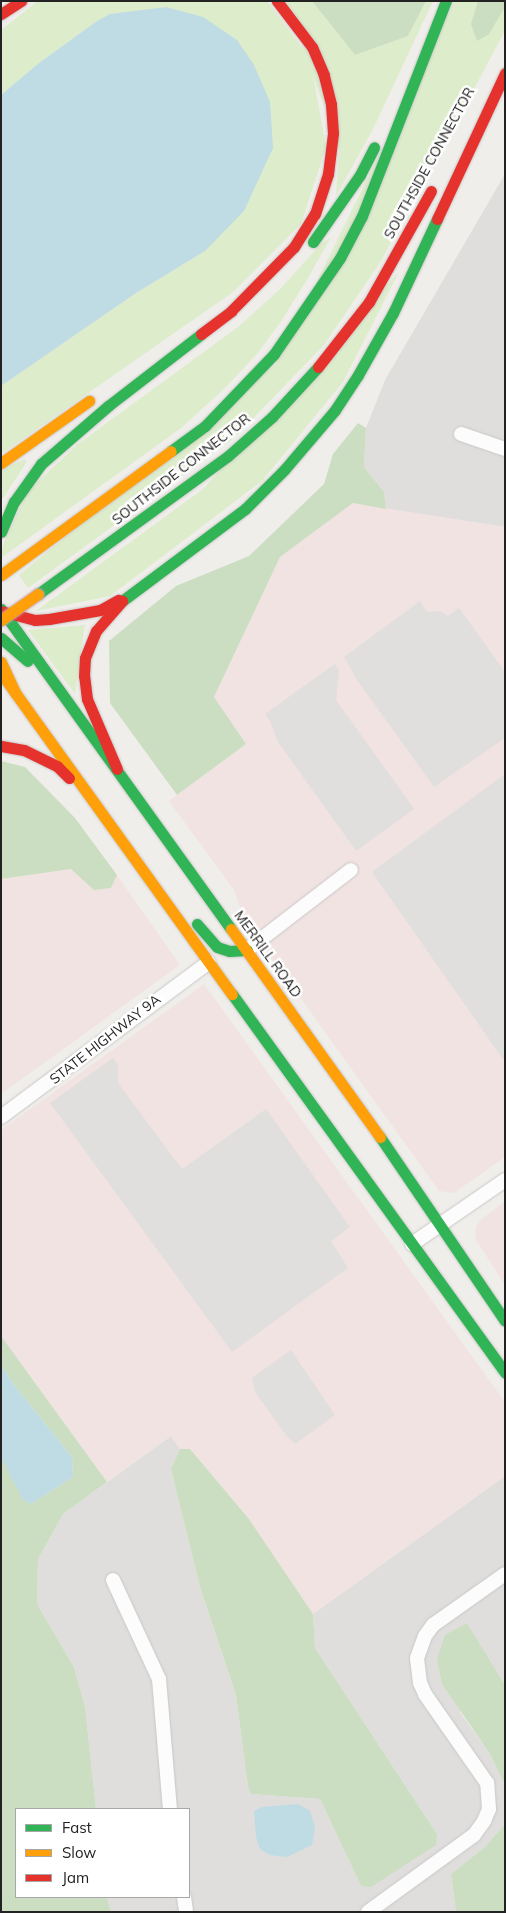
<!DOCTYPE html>
<style>
body{margin:0}
#map{position:relative;width:506px;height:1913px;overflow:hidden;background:#f0eeeb;font-family:Mulish,sans-serif}
div>[style]{position:absolute}
.residential>*{inset:0;background:#dfdedc}
.commercial>*{inset:0;background:#f1e3e1}
.grass>*{inset:0;background:#ddeccb}
.forest>*{inset:0;background:#cbdec1}
.parking>*{inset:0;background:#e0dfde}
.water>*{inset:0;background:#bfdbe3}
.roads{filter:drop-shadow(0 0 1px #c9c8c7) drop-shadow(0 0 1px #c9c8c7)}
.street>*{height:14px;margin:-7px;padding:0 7px;transform-origin:7px;border-radius:7px;background:#fdfcfc}
.fast>*{height:11px;margin:-5.5px;padding:0 5.5px;transform-origin:5.5px;border-radius:5.5px;background:#30b455}
.slow>*{height:11px;margin:-5.5px;padding:0 5.5px;transform-origin:5.5px;border-radius:5.5px;background:#ff9f0a}
.jam>*{height:11px;margin:-5.5px;padding:0 5.5px;transform-origin:5.5px;border-radius:5.5px;background:#e5322d}
.bridges{filter:drop-shadow(0 0 1px #c5a2ac) drop-shadow(0 0 1px #c5a2ac)}
.slow-bridge>*{height:11px;margin:-5.5px;padding:0 5.5px;transform-origin:5.5px;border-radius:5.5px;background:#ff9f0a}
span{translate:-50% -50%;white-space:nowrap;text-align:center;line-height:1.15;-webkit-text-stroke:5px #fff;paint-order:stroke}
.street-label{font-size:14px;color:#222}
.frame{position:absolute;inset:0;border:2px solid #222;pointer-events:none}
.legend{position:absolute;left:15px;top:1808px;width:175px;height:90px;box-sizing:border-box;background:#fff;border:1px solid #a7a7a7;margin:0;padding:6px 9px;list-style:none;font-size:15px;color:#222}
.legend li{display:flex;align-items:center;gap:10px;height:25px}
.legend b{width:25px;border:1px solid #a7a7a7}
</style>
<div id="map">
<div class="residential">
<i style="clip-path:polygon(505px 174px,505px 527px,386px 509px,384px 492px,364px 467px,366px 428px,385px 380px)"></i>
<i style="clip-path:polygon(171px 1436px,180px 1449px,171px 1469px,200px 1587px,236px 1695px,248px 1787px,251px 1794px,320px 1799px,361px 1886px,437px 1834px,315px 1648px,313px 1614px,505px 1476px,505px 1685px,467px 1624px,460px 1712px,490px 1754px,505px 1785px,505px 1824px,485px 1847px,451px 1874px,456px 1912px,111px 1912px,107px 1897px,189px 1897px,189px 1809px,96px 1809px,85px 1707px,74px 1667px,37px 1604px,38px 1559px,63px 1514px)"></i>
</div>
<div class="commercial">
<i style="clip-path:polygon(353px 503px,505px 527px,505px 1157px,454px 1193px,439px 1191px,244px 919px,234px 890px,169px 801px,246px 744px,214px 697px,280px 557px)"></i>
<i style="clip-path:polygon(71px 869px,111px 888px,117px 875px,180px 965px,1px 1094px,1px 879px)"></i>
<i style="clip-path:polygon(204px 984px,505px 1402px,505px 1476px,313px 1614px,249px 1519px,190px 1449px,180px 1449px,171px 1436px,107px 1482px,1px 1336px,1px 1130px)"></i>
<i style="clip-path:polygon(505px 1201px,505px 1285px,476px 1240px,475px 1230px,479px 1221px)"></i>
</div>
<div class="grass">
<i style="clip-path:polygon(38px 1px,267px 1px,310px 58px,326px 147px,301px 224px,233px 292px,1px 454px,1px 386px,136px 293px,205px 251px,166px 7px,97px 21px,39px 63px,1px 95px,1px 30px)"></i>
<i style="clip-path:polygon(286px 1px,312px 1px,355px 55px,408px 36px,426px 1px,433px 1px,372px 131px,336px 196px,339px 148px)"></i>
<i style="clip-path:polygon(455px 1px,505px 1px,505px 31px,381px 261px,324px 345px,235px 437px,28px 588px,19px 575px,276px 364px)"></i>
<i style="clip-path:polygon(331px 237px,308px 278px,280px 323px,257px 354px,224px 389px,181px 428px,1px 558px,3px 545px,28px 491px,78px 444px,238px 327px,280px 289px,321px 244px)"></i>
<i style="clip-path:polygon(399px 272px,343px 382px,262px 481px,110px 596px,36px 611px,203px 489px)"></i>
<i style="clip-path:polygon(26px 459px,26px 463px,1px 501px,1px 469px)"></i>
<i style="clip-path:polygon(85px 625px,75px 694px,28px 630px)"></i>
</div>
<div class="forest">
<i style="clip-path:polygon(312px 1px,426px 1px,408px 36px,355px 55px)"></i>
<i style="clip-path:polygon(478px 1px,505px 1px,505px 7px,489px 34px,477px 41px,471px 24px)"></i>
<i style="clip-path:polygon(358px 423px,366px 428px,364px 467px,384px 492px,386px 509px,353px 503px,280px 557px,214px 697px,246px 744px,177px 795px,110px 703px,109px 641px,176px 586px,249px 556px,324px 484px,333px 454px)"></i>
<i style="clip-path:polygon(1px 761px,25px 767px,75px 818px,117px 875px,111px 888px,94px 890px,71px 869px,1px 879px)"></i>
<i style="clip-path:polygon(1px 1336px,107px 1482px,63px 1514px,38px 1559px,37px 1604px,74px 1667px,85px 1707px,96px 1809px,16px 1809px,16px 1897px,107px 1897px,111px 1912px,1px 1912px,1px 1457px,31px 1504px,73px 1477px,72px 1457px,14px 1385px,1px 1365px)"></i>
<i style="clip-path:polygon(180px 1449px,190px 1449px,249px 1519px,313px 1614px,315px 1648px,437px 1834px,436px 1845px,371px 1887px,361px 1886px,320px 1799px,251px 1794px,248px 1787px,236px 1695px,200px 1587px,171px 1469px)"></i>
<i style="clip-path:polygon(467px 1623px,505px 1685px,505px 1785px,490px 1754px,442px 1684px,437px 1659px,445px 1635px)"></i>
<i style="clip-path:polygon(505px 1824px,505px 1912px,456px 1912px,451px 1874px,485px 1847px)"></i>
</div>
<div class="parking">
<i style="clip-path:polygon(420px 601px,427px 612px,440px 611px,448px 616px,459px 608px,505px 672px,505px 738px,434px 787px,357px 680px,344px 657px)"></i>
<i style="clip-path:polygon(335px 664px,339px 670px,336px 700px,414px 809px,356px 851px,278px 742px,271px 723px,265px 714px)"></i>
<i style="clip-path:polygon(505px 774px,505px 1062px,372px 872px)"></i>
<i style="clip-path:polygon(113px 1058px,118px 1065px,118px 1083px,182px 1169px,266px 1109px,350px 1227px,331px 1241px,348px 1268px,232px 1352px,50px 1103px)"></i>
<i style="clip-path:polygon(291px 1350px,335px 1415px,295px 1444px,286px 1435px,255px 1392px,252px 1378px)"></i>
</div>
<div class="water">
<i style="clip-path:polygon(166px 7px,203px 17px,237px 40px,254px 65px,270px 102px,273px 148px,244px 211px,205px 251px,136px 293px,1px 386px,1px 95px,39px 63px,97px 21px,110px 14px)"></i>
<i style="clip-path:polygon(1px 1365px,14px 1385px,72px 1457px,73px 1477px,31px 1504px,23px 1500px,1px 1457px)"></i>
<i style="clip-path:polygon(298px 1804px,310px 1811px,315px 1827px,312px 1845px,287px 1857px,270px 1855px,260px 1849px,256px 1837px,254px 1811px,262px 1807px)"></i>
</div>
<div class="roads">
<div class="street">
<i style="left:461px;top:434px;width:46px;rotate:18.8deg"></i>
<i style="left:247px;top:950px;width:131px;rotate:-37.6deg"></i>
<i style="left:1px;top:1117px;width:259px;rotate:-36.7deg"></i>
<i style="left:412px;top:1244px;width:113px;rotate:-34.5deg"></i>
<i style="left:113px;top:1580px;width:109px;rotate:65.1deg"></i>
<i style="left:159px;top:1679px;width:130px;rotate:85.2deg"></i>
<i style="left:184px;top:1897px;width:15px;rotate:82deg"></i>
<i style="left:368px;top:1912px;width:131px;rotate:-36deg"></i>
<i style="left:474px;top:1835px;width:17px;rotate:-54deg"></i>
<i style="left:484px;top:1821px;width:13px;rotate:-67deg"></i>
<i style="left:489px;top:1809px;width:26px;rotate:-94deg"></i>
<i style="left:487px;top:1783px;width:108px;rotate:-124.9deg"></i>
<i style="left:425px;top:1694px;width:12px;rotate:-114deg"></i>
<i style="left:420px;top:1683px;width:25px;rotate:-97deg"></i>
<i style="left:417px;top:1658px;width:23px;rotate:-70deg"></i>
<i style="left:425px;top:1636px;width:14px;rotate:-54deg"></i>
<i style="left:433px;top:1625px;width:88px;rotate:-35.3deg"></i>
</div>
<div class="fast">
<i style="left:313px;top:242px;width:82px;rotate:-55deg"></i>
<i style="left:360px;top:175px;width:31px;rotate:-63deg"></i>
<i style="left:171px;top:451px;width:42px;rotate:-36.3deg"></i>
<i style="left:205px;top:426px;width:100px;rotate:-46.2deg"></i>
<i style="left:274px;top:354px;width:116px;rotate:-55.5deg"></i>
<i style="left:340px;top:258px;width:47px;rotate:-62.4deg"></i>
<i style="left:362px;top:216px;width:231px;rotate:-68.7deg"></i>
<i style="left:1px;top:532px;width:33px;rotate:-67deg"></i>
<i style="left:14px;top:502px;width:47px;rotate:-54.6deg"></i>
<i style="left:41px;top:464px;width:89px;rotate:-40.9deg"></i>
<i style="left:108px;top:406px;width:118px;rotate:-37.7deg"></i>
<i style="left:38px;top:594px;width:235px;rotate:-36deg"></i>
<i style="left:228px;top:456px;width:59px;rotate:-41.6deg"></i>
<i style="left:272px;top:417px;width:68px;rotate:-47.4deg"></i>
<i style="left:122px;top:601px;width:154px;rotate:-36.8deg"></i>
<i style="left:245px;top:509px;width:55px;rotate:-45deg"></i>
<i style="left:284px;top:470px;width:79px;rotate:-49.6deg"></i>
<i style="left:335px;top:410px;width:42px;rotate:-56.7deg"></i>
<i style="left:358px;top:375px;width:71px;rotate:-60.6deg"></i>
<i style="left:393px;top:313px;width:104px;rotate:-64.9deg"></i>
<i style="left:1px;top:609px;width:394px;rotate:54.3deg"></i>
<i style="left:1px;top:638px;width:35px;rotate:41deg"></i>
<i style="left:197px;top:924px;width:30px;rotate:49deg"></i>
<i style="left:217px;top:947px;width:13px;rotate:18deg"></i>
<i style="left:229px;top:951px;width:18px;rotate:-3deg"></i>
<i style="left:232px;top:994px;width:467px;rotate:54.2deg"></i>
<i style="left:380px;top:1137px;width:222px;rotate:55.8deg"></i>
</div>
<div class="slow">
<i style="left:1px;top:463px;width:108px;rotate:-35.2deg"></i>
<i style="left:1px;top:575px;width:210px;rotate:-36.1deg"></i>
<i style="left:1px;top:662px;width:35px;rotate:65deg"></i>
<i style="left:6px;top:680px;width:387px;rotate:54.3deg"></i>
<i style="left:231px;top:929px;width:256px;rotate:54.4deg"></i>
</div>
<div class="jam">
<i style="left:1px;top:14px;width:24px;rotate:-33deg"></i>
<i style="left:437px;top:219px;width:161px;rotate:-65deg"></i>
<i style="left:201px;top:334px;width:38px;rotate:-37deg"></i>
<i style="left:231px;top:311px;width:90px;rotate:-45.5deg"></i>
<i style="left:294px;top:247px;width:39px;rotate:-58deg"></i>
<i style="left:315px;top:214px;width:42px;rotate:-72deg"></i>
<i style="left:328px;top:174px;width:41px;rotate:-83deg"></i>
<i style="left:333px;top:133px;width:29px;rotate:-94deg"></i>
<i style="left:331px;top:104px;width:30px;rotate:-104deg"></i>
<i style="left:324px;top:75px;width:30px;rotate:-113deg"></i>
<i style="left:312px;top:47px;width:58px;rotate:-127.3deg"></i>
<i style="left:318px;top:367px;width:83px;rotate:-51.9deg"></i>
<i style="left:369px;top:302px;width:127px;rotate:-60.8deg"></i>
<i style="left:1px;top:611px;width:35px;rotate:15deg"></i>
<i style="left:35px;top:620px;width:14px;rotate:-4deg"></i>
<i style="left:49px;top:619px;width:52px;rotate:-10deg"></i>
<i style="left:100px;top:610px;width:21px;rotate:-29deg"></i>
<i style="left:1px;top:746px;width:23px;rotate:10deg"></i>
<i style="left:24px;top:750px;width:37px;rotate:26deg"></i>
<i style="left:57px;top:766px;width:17px;rotate:45deg"></i>
<i style="left:117px;top:769px;width:76px;rotate:-113.2deg"></i>
<i style="left:87px;top:699px;width:23px;rotate:-97deg"></i>
<i style="left:84px;top:676px;width:18px;rotate:-87deg"></i>
<i style="left:85px;top:658px;width:29px;rotate:-68deg"></i>
<i style="left:96px;top:631px;width:40px;rotate:-49deg"></i>
</div>
</div>
<div class="bridges">
<div class="slow-bridge">
<i style="left:1px;top:620px;width:45px;rotate:-35.1deg"></i>
</div>
</div>
<div class="street-label">
<span style="left:429px;top:163px;rotate:-61deg">SOUTHSIDE CONNECTOR</span>
<span style="left:181px;top:469px;rotate:-38deg">SOUTHSIDE CONNECTOR</span>
<span style="left:268px;top:954px;rotate:54deg">MERRILL ROAD</span>
<span style="left:105px;top:1039px;rotate:-38deg">STATE HIGHWAY 9A</span>
</div>
<div class="frame"></div>
<ul class="legend">
<li><b style="height:6px;background:#30b455"></b>Fast</li>
<li><b style="height:6px;background:#ff9f0a"></b>Slow</li>
<li><b style="height:6px;background:#e5322d"></b>Jam</li>
</ul>
</div>
